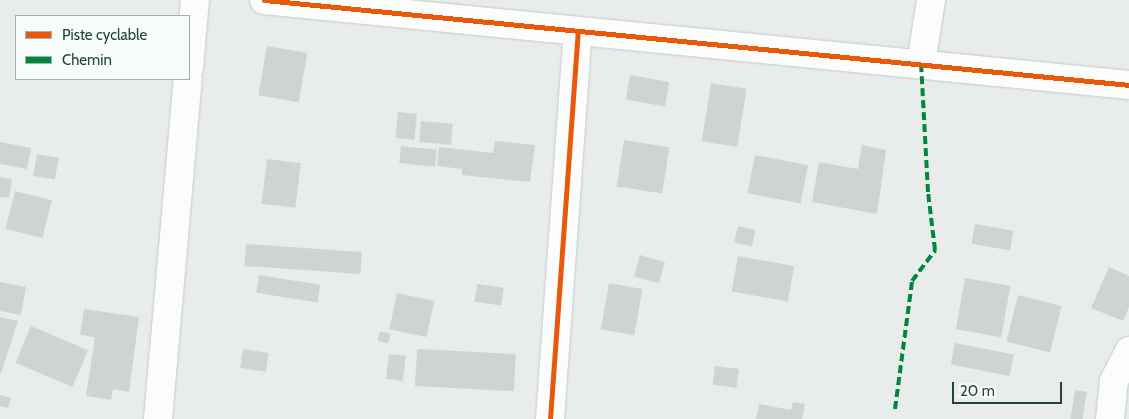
<!DOCTYPE html>
<style>
body{margin:0}
#map{position:relative;width:1129px;height:419px;overflow:hidden;background:#e8edeb;font-family:Cabin,sans-serif}
div>[style]{position:absolute}
.building>*{inset:0;background:#cfd4d2;transform-origin:0 0}
.roads{filter:drop-shadow(0 0 1px #c5cac8) drop-shadow(0 0 1px #c5cac8)}
.minor>*{height:28px;margin:-14px;padding:0 14px;transform-origin:14px;border-radius:14px;background:#fcfcfc}
.quiet>*{height:4px;margin-top:-2px;transform-origin:0;background:repeating-linear-gradient(90deg,#00873e 0 8px,transparent 0 12px)}
.cycleway>*{height:5px;margin:-2.5px;padding:0 2.5px;transform-origin:2.5px;border-radius:2.5px;background:#e8590c}
span{translate:-50% -50%;white-space:nowrap;text-align:center;line-height:1.15;-webkit-text-stroke:4px #f7fbf9;paint-order:stroke}
.legend{position:absolute;left:15px;top:15px;width:175px;height:65px;box-sizing:border-box;background:#f7fbf9;border:1px solid #a3b1ad;margin:0;padding:6px 9px;list-style:none;font-size:15px;color:#24423a}
.legend li{display:flex;align-items:center;gap:10px;height:25px}
.legend b{width:25px;border:1px solid #a3b1ad}
.scale{position:absolute;left:952px;top:382px;width:110px;height:22px;box-sizing:border-box;border:2px solid #24423a;border-top:0;padding-left:6px;font-size:15px;line-height:18px;white-space:nowrap;color:#24423a;-webkit-text-stroke:4px #f7fbf9;paint-order:stroke}
</style>
<div id="map">
<div class="building">
<i style="left:267px;top:46px;width:41px;height:50px;rotate:10deg"></i>
<i style="left:630px;top:75px;width:40px;height:25px;rotate:10deg"></i>
<i style="left:711px;top:83px;width:36px;height:59px;rotate:9deg"></i>
<i style="left:398px;top:112px;width:19px;height:26px;rotate:6deg"></i>
<i style="left:421px;top:121px;width:32px;height:21px;rotate:5deg"></i>
<i style="left:624px;top:140px;width:46px;height:47px;rotate:9deg"></i>
<i style="clip-path:polygon(495px 141px,535px 145px,530px 182px,462px 175px,462px 169px,437px 166px,439px 147px,493px 153px)"></i>
<i style="clip-path:polygon(0 142px,31px 148px,27px 169px,0 164px)"></i>
<i style="clip-path:polygon(862px 145px,886px 150px,877px 214px,812px 202px,819px 162px,858px 169px)"></i>
<i style="left:401px;top:146px;width:36px;height:17px;rotate:6deg"></i>
<i style="left:37px;top:154px;width:22px;height:22px;rotate:10deg"></i>
<i style="left:755px;top:155px;width:54px;height:39px;rotate:11deg"></i>
<i style="left:267px;top:159px;width:34px;height:45px;rotate:7deg"></i>
<i style="clip-path:polygon(0 177px,12px 179px,9px 198px,0 197px)"></i>
<i style="left:15px;top:191px;width:38px;height:39px;rotate:14deg"></i>
<i style="left:975px;top:224px;width:39px;height:20px;rotate:10deg"></i>
<i style="left:738px;top:226px;width:18px;height:17px;rotate:13deg"></i>
<i style="left:246px;top:244px;width:116px;height:22px;rotate:4deg"></i>
<i style="left:640px;top:255px;width:26px;height:22px;rotate:16deg"></i>
<i style="left:738px;top:256px;width:57px;height:36px;rotate:10deg"></i>
<i style="clip-path:polygon(1109px 267px,1129px 276px,1129px 307px,1123px 321px,1091px 308px)"></i>
<i style="left:259px;top:275px;width:62px;height:18px;rotate:9deg"></i>
<i style="left:965px;top:278px;width:46px;height:52px;rotate:10deg"></i>
<i style="clip-path:polygon(0 282px,26px 287px,21px 315px,0 311px)"></i>
<i style="left:609px;top:283px;width:34px;height:47px;rotate:10deg"></i>
<i style="left:477px;top:284px;width:27px;height:18px;rotate:8deg"></i>
<i style="left:397px;top:293px;width:38px;height:37px;rotate:12deg"></i>
<i style="left:1018px;top:295px;width:45px;height:48px;rotate:14deg"></i>
<i style="clip-path:polygon(84px 309px,139px 317px,129px 392px,113px 389px,111px 400px,86px 396px,95px 337px,80px 335px)"></i>
<i style="clip-path:polygon(0 317px,18px 321px,1px 373px,0 373px)"></i>
<i style="left:31px;top:326px;width:62px;height:40px;rotate:23deg"></i>
<i style="left:380px;top:331px;width:11px;height:10px;rotate:15deg"></i>
<i style="left:955px;top:343px;width:60px;height:22px;rotate:11deg"></i>
<i style="left:243px;top:349px;width:26px;height:19px;rotate:9deg"></i>
<i style="left:417px;top:349px;width:99px;height:37px;rotate:3deg"></i>
<i style="left:389px;top:354px;width:17px;height:25px;rotate:7deg"></i>
<i style="left:715px;top:366px;width:24px;height:19px;rotate:7deg"></i>
<i style="left:1075px;top:390px;width:12px;height:29px;rotate:9deg"></i>
<i style="clip-path:polygon(0 395px,11px 398px,8px 408px,0 406px)"></i>
<i style="clip-path:polygon(793px 402px,805px 404px,802px 419px,756px 419px,759px 404px,791px 410px)"></i>
</div>
<div class="roads">
<div class="minor">
<i style="left:264px;top:0;width:869px;rotate:5.61deg"></i>
<i style="left:921px;top:64px;width:65px;rotate:-81.1deg"></i>
<i style="left:189px;top:68px;width:68px;rotate:-85deg"></i>
<i style="left:158px;top:419px;width:341px;rotate:-85deg"></i>
<i style="left:550px;top:419px;width:389px;rotate:-85.9deg"></i>
<i style="left:1110px;top:419px;width:38px;rotate:-84deg"></i>
<i style="left:1114px;top:381px;width:34px;rotate:-63deg"></i>
</div>
</div>
<div class="quiet">
<i style="left:895px;top:409px;width:129px;rotate:-82.4deg"></i>
<i style="left:912px;top:281px;width:39px;rotate:-53deg"></i>
<i style="left:935px;top:250px;width:58px;rotate:-96.9deg"></i>
<i style="left:928px;top:192px;width:128px;rotate:-93.1deg"></i>
</div>
<div class="cycleway">
<i style="left:264px;top:0;width:869px;rotate:5.61deg"></i>
<i style="left:550px;top:419px;width:389px;rotate:-85.9deg"></i>
</div>
<ul class="legend">
<li><b style="height:6px;background:#e8590c"></b>Piste cyclable</li>
<li><b style="height:6px;background:#00873e"></b>Chemin</li>
</ul>
<div class="scale">20 m</div>
</div>
